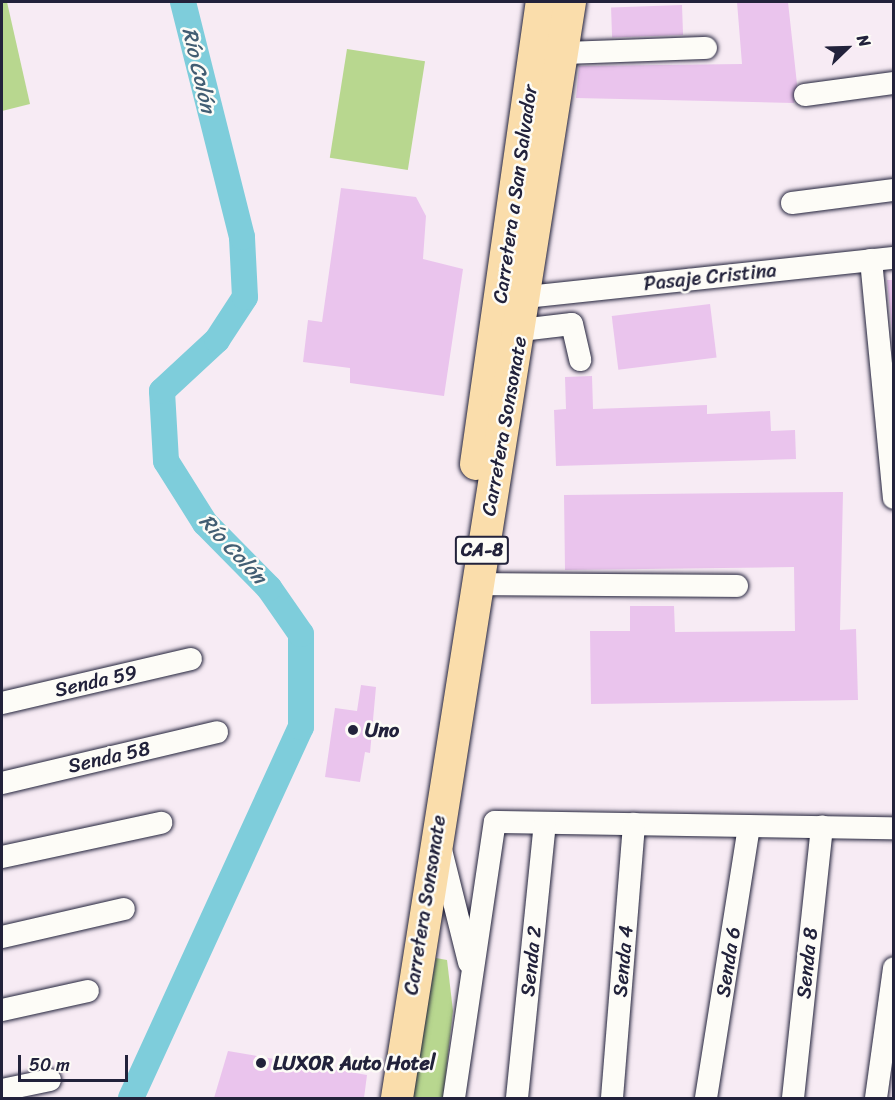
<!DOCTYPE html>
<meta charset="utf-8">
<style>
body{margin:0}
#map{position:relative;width:895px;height:1100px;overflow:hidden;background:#f7ebf4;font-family:Sriracha,sans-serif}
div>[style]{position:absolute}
.green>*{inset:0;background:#b8d78f;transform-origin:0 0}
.river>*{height:26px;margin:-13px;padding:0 13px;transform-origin:13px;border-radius:13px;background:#7ecddb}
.building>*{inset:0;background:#eac4ed;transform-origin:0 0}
.roads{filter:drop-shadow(0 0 2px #22223b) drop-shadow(0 0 2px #22223b)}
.minor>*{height:22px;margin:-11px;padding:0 11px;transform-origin:11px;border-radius:11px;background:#fdfcf7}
.highway>*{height:32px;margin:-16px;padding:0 16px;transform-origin:16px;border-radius:16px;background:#faddab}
.dots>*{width:16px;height:16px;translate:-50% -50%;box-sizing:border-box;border:3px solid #fdfcf7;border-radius:50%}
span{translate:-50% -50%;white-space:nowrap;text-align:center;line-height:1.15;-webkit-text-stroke:5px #fdfcf7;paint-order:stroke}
.shield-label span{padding:2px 4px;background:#fdfcf7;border:2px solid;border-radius:4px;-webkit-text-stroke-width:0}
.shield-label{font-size:18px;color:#22223b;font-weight:700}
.street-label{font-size:20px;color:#22223b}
.poi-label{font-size:20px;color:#22223b;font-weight:700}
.left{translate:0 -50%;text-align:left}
.water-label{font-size:21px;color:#425e73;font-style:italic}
.frame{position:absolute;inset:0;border:3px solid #22223b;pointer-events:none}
.north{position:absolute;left:817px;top:18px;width:60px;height:60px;-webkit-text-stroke:4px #fdfcf7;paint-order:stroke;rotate:67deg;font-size:16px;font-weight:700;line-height:24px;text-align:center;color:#22223b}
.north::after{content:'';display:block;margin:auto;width:21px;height:27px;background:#22223b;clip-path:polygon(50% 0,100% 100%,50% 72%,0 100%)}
.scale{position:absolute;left:18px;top:1055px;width:110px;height:27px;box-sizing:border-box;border:3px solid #22223b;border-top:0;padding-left:8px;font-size:18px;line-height:21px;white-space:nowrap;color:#22223b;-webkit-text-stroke:4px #fdfcf7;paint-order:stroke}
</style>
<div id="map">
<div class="green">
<i style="clip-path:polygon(2px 2px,7px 2px,30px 104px,2px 111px)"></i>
<i style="left:347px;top:49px;width:79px;height:110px;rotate:9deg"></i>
<i style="clip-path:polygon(436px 958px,447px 960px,453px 1011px,443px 1098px,411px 1098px)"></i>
</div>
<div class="river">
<i style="left:131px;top:1098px;width:408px;rotate:-65.4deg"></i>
<i style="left:301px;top:727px;width:93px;rotate:-90deg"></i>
<i style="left:301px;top:634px;width:56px;rotate:-124.8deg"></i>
<i style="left:269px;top:588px;width:91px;rotate:-134.6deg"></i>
<i style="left:205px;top:523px;width:73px;rotate:-122.2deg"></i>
<i style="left:166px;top:461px;width:70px;rotate:-93.3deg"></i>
<i style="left:162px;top:391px;width:75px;rotate:-42.8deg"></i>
<i style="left:217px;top:340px;width:51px;rotate:-56.9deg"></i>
<i style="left:245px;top:297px;width:60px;rotate:-92.9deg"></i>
<i style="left:242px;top:237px;width:242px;rotate:-104.1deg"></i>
</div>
<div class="building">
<i style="clip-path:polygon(737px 2px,788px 2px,797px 84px,794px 103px,576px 98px,579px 66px,742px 64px)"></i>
<i style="left:682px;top:5px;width:30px;height:71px;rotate:88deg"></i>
<i style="clip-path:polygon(341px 188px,416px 197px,426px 216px,423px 259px,463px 269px,444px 396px,350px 383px,350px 368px,303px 362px,308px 320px,322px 322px)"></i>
<i style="clip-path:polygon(887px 280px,894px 280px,894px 352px)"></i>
<i style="left:710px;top:304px;width:54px;height:99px;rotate:83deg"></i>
<i style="clip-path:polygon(592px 376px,593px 409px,707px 405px,707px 414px,770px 411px,771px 431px,795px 430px,796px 459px,556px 466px,554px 410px,566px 409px,565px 377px)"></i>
<i style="clip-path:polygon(843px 492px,840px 630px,856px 629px,858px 700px,591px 704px,590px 631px,630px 631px,630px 606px,674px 606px,675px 632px,795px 631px,794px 567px,565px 570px,564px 495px)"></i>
<i style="clip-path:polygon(361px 685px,376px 687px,370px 753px,365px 752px,360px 782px,325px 777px,335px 708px,357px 711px)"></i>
<i style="clip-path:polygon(228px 1051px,367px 1075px,364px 1098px,214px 1098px)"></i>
</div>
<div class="roads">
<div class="minor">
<i style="left:562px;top:53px;width:144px;rotate:-2deg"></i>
<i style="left:805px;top:95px;width:90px;rotate:-7.7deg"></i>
<i style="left:792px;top:203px;width:103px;rotate:-7.3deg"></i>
<i style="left:871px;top:260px;width:239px;rotate:84.5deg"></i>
<i style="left:527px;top:297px;width:369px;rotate:-6.1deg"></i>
<i style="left:521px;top:330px;width:51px;rotate:-6.7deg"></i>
<i style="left:572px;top:324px;width:37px;rotate:77deg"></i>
<i style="left:476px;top:584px;width:261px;rotate:0.4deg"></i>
<i style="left:2px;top:703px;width:194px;rotate:-13.1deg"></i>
<i style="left:2px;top:783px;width:221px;rotate:-13.3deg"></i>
<i style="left:440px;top:846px;width:120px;rotate:76deg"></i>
<i style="left:2px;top:857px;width:163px;rotate:-12.1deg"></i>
<i style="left:2px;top:937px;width:125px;rotate:-12.9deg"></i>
<i style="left:2px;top:1010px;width:88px;rotate:-12.5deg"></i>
<i style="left:2px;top:1090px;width:49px;rotate:-11.8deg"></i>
<i style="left:454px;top:1098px;width:279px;rotate:-81.6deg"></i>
<i style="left:495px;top:822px;width:399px;rotate:0.9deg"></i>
<i style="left:517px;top:1098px;width:276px;rotate:-84.2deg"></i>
<i style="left:612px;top:1098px;width:275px;rotate:-85.4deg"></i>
<i style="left:706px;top:1098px;width:275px;rotate:-81deg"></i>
<i style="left:793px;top:1098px;width:273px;rotate:-83.9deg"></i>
<i style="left:876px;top:1098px;width:131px;rotate:-82.1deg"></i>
</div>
<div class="highway">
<i style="left:476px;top:464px;width:467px;rotate:-81.9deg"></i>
<i style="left:397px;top:1098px;width:1110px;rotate:-81.03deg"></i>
</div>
</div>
<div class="dots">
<i style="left:353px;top:730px;background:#22223b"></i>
<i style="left:261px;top:1063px;background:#22223b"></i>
</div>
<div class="shield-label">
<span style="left:482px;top:550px">CA-8</span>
</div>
<div class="street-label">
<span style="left:515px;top:194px;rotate:-82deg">Carretera a San Salvador</span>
<span style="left:710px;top:277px;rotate:-6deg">Pasaje Cristina</span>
<span style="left:504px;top:426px;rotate:-80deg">Carretera Sonsonate</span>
<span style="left:96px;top:681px;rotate:-13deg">Senda 59</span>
<span style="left:109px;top:757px;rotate:-13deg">Senda 58</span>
<span style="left:425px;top:905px;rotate:-81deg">Carretera Sonsonate</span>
<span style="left:531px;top:961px;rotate:-84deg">Senda 2</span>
<span style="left:623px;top:961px;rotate:-85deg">Senda 4</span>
<span style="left:728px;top:962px;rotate:-81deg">Senda 6</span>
<span style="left:807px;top:963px;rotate:-84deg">Senda 8</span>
</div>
<div class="poi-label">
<span class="left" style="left:365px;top:730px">Uno</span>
<span class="left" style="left:273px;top:1063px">LUXOR Auto Hotel</span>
</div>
<div class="water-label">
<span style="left:199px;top:70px;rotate:77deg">Río Colón</span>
<span style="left:233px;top:549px;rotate:47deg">Río Colón</span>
</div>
<div class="frame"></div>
<div class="north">N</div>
<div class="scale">50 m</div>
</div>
